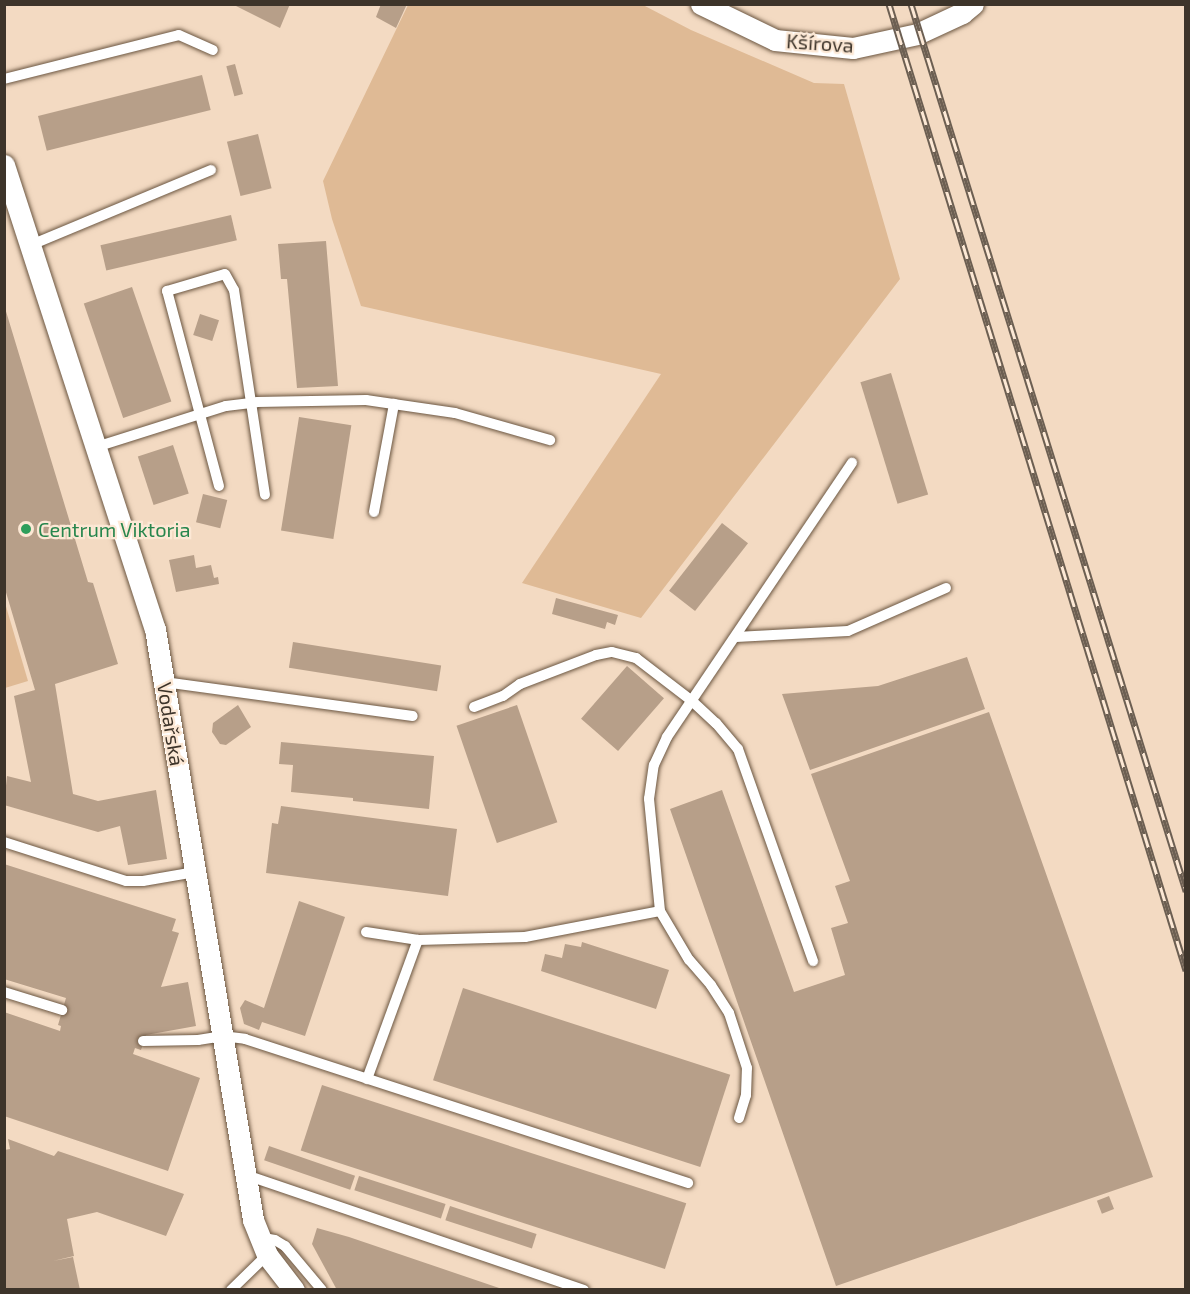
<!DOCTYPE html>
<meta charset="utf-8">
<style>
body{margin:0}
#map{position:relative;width:1190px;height:1294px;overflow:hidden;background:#f3dac2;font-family:"Exo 2",sans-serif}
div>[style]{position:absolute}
.green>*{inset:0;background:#dfba95}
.building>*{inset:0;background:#b79f89;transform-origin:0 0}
.roads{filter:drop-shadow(0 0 2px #6b5641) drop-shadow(0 0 2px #6b5641)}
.lane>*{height:10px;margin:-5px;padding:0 5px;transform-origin:5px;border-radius:5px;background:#fff}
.street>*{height:21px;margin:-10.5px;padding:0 10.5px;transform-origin:10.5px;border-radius:10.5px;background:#fff}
.rail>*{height:7px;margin-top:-3.5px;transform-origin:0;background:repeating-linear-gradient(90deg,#fce8d5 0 14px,#6c5f52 0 28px);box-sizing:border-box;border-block:2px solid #6c5f52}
.dots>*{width:16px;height:16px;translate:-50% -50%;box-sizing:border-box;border:3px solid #fce8d5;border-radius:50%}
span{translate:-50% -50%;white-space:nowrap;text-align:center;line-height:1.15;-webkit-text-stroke:4.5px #fce8d5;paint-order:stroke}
.street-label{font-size:20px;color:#3d342a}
.leisure-label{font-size:20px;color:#27864d}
.left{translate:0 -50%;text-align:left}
.frame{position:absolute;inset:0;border:6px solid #3d342a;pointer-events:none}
</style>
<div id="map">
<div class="green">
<i style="clip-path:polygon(408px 5px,643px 5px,691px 30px,814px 83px,844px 84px,900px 279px,641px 618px,522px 583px,661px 374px,361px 306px,332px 219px,323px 181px)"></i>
<i style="clip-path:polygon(5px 603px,28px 681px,5px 688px,4px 688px)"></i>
</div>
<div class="building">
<i style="clip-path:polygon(232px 4px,290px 4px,280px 28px)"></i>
<i style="clip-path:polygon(381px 4px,407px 4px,396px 28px,376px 17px)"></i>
<i style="left:235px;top:64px;width:31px;height:9px;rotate:75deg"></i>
<i style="left:202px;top:75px;width:36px;height:169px;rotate:76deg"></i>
<i style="left:258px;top:134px;width:56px;height:32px;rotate:76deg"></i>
<i style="left:231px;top:215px;width:26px;height:134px;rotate:77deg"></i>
<i style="clip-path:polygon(326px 241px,338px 386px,297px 388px,287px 279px,281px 279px,278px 244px)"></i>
<i style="left:132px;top:287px;width:121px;height:51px;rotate:71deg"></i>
<i style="clip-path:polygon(5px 308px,88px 582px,93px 583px,118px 664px,55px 684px,73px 794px,98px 801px,156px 790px,167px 859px,128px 865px,120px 826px,98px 832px,4px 805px,7px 776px,31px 782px,14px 696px,35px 690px,5px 589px)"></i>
<i style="left:200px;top:314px;width:20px;height:22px;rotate:18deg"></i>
<i style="left:891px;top:373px;width:127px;height:32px;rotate:73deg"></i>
<i style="left:299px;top:417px;width:53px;height:115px;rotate:9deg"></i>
<i style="left:173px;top:445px;width:51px;height:37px;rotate:72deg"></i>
<i style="left:203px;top:494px;width:25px;height:29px;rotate:14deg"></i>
<i style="left:722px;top:523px;width:33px;height:86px;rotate:38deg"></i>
<i style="clip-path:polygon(194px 555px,196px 568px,211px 565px,214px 578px,218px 577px,219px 584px,176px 592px,169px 560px)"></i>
<i style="clip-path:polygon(556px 598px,618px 615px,615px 625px,607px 622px,605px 629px,552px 614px)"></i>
<i style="left:293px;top:642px;width:150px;height:26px;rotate:9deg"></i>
<i style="clip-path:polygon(967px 657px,985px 709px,810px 770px,782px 694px,878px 686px)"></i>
<i style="left:627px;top:666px;width:49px;height:70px;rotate:41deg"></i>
<i style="clip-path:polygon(238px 705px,251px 727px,226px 745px,220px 744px,212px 732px,213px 723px)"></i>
<i style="left:517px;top:705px;width:124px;height:64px;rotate:71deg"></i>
<i style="clip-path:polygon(989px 712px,1153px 1177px,836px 1286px,670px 809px,722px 790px,794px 992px,845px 975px,831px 928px,848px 923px,835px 886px,850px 881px,811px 774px)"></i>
<i style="clip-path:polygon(281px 742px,434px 756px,429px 809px,353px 801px,353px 798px,291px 792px,293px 765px,279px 764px)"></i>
<i style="clip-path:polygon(281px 806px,457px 829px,448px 896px,266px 873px,272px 823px,278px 824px)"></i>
<i style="clip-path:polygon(4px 864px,176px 919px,172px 931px,179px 933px,161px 987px,188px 982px,196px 1026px,146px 1035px,141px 1050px,135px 1048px,133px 1054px,200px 1078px,168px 1171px,4px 1116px,4px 1012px,60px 1031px,61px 1026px,58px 1025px,66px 998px,4px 979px)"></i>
<i style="clip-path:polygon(299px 901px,345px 917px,305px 1036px,262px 1022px,259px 1030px,244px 1024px,240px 1008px,245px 1000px,264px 1008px)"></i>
<i style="clip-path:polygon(582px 942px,669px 970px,656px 1009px,541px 971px,545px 954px,562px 958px,565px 944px,581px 947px)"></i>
<i style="left:463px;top:988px;width:281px;height:97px;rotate:18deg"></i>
<i style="left:322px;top:1085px;width:383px;height:69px;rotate:18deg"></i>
<i style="clip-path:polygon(8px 1139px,54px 1156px,58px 1151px,184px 1194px,166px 1236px,97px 1212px,67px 1219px,74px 1256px,53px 1261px,73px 1257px,80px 1290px,4px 1290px,4px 1150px,10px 1149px)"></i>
<i style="left:269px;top:1146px;width:91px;height:15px;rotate:19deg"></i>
<i style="left:359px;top:1176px;width:91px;height:15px;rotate:18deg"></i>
<i style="left:1109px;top:1196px;width:14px;height:13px;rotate:69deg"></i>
<i style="left:450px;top:1206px;width:91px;height:15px;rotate:18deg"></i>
<i style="clip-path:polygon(317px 1228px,349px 1237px,505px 1290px,337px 1290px,312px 1244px)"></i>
</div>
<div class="roads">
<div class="lane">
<i style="left:4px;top:79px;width:180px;rotate:-14.1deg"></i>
<i style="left:179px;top:35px;width:37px;rotate:24deg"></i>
<i style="left:31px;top:245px;width:195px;rotate:-22.6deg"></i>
<i style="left:96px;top:447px;width:136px;rotate:-17.5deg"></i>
<i style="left:226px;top:406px;width:31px;rotate:-7deg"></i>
<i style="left:257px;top:402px;width:109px;rotate:-1.1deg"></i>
<i style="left:366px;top:400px;width:90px;rotate:8.3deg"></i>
<i style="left:455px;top:413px;width:99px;rotate:15.9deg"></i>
<i style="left:219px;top:486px;width:202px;rotate:-104.9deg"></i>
<i style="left:167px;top:291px;width:60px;rotate:-16.3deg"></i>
<i style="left:225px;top:274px;width:18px;rotate:61deg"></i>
<i style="left:234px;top:290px;width:207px;rotate:81.4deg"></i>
<i style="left:374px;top:512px;width:110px;rotate:-79.5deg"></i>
<i style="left:736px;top:637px;width:112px;rotate:-3.1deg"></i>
<i style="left:848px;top:631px;width:107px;rotate:-23.7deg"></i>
<i style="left:164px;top:682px;width:251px;rotate:7.8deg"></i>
<i style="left:474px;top:707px;width:31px;rotate:-21deg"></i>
<i style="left:503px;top:696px;width:21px;rotate:-35deg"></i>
<i style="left:520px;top:684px;width:81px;rotate:-20.9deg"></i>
<i style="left:596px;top:655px;width:16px;rotate:-11deg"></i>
<i style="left:612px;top:652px;width:25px;rotate:14deg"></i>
<i style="left:636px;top:658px;width:71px;rotate:37.5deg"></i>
<i style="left:692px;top:701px;width:33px;rotate:43deg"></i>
<i style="left:716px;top:723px;width:34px;rotate:50deg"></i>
<i style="left:738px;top:749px;width:225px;rotate:70.5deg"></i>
<i style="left:4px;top:842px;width:128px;rotate:17.7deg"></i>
<i style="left:126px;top:881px;width:17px"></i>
<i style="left:143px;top:881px;width:53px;rotate:-9.8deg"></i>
<i style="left:366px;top:932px;width:53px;rotate:8.7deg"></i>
<i style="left:418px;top:940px;width:107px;rotate:-1.6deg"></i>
<i style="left:525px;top:937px;width:137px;rotate:-10.9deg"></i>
<i style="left:4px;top:992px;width:61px;rotate:17.2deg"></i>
<i style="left:143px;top:1041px;width:55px;rotate:-1deg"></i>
<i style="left:198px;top:1040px;width:24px;rotate:-9deg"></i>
<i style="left:222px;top:1036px;width:23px;rotate:7deg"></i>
<i style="left:245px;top:1039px;width:466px;rotate:18deg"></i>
<i style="left:367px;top:1079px;width:148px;rotate:-69.9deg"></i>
<i style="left:739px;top:1118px;width:24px;rotate:-73deg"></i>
<i style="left:746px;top:1095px;width:27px;rotate:-88deg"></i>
<i style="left:747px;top:1068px;width:58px;rotate:-108.1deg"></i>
<i style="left:729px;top:1013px;width:33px;rotate:-123deg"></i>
<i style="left:711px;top:985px;width:33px;rotate:-131deg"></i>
<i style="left:689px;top:960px;width:57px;rotate:-120.6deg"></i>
<i style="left:660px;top:911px;width:113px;rotate:-95.6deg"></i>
<i style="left:649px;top:799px;width:34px;rotate:-82deg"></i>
<i style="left:654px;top:765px;width:31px;rotate:-65deg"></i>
<i style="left:667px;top:737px;width:331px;rotate:-56deg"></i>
<i style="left:246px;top:1175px;width:357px;rotate:18.8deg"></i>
<i style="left:258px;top:1237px;width:17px;rotate:10deg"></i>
<i style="left:275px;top:1240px;width:12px;rotate:31deg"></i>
<i style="left:285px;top:1246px;width:57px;rotate:49.9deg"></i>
<i style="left:231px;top:1290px;width:50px;rotate:-44.2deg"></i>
</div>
<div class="street">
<i style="left:701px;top:4px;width:82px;rotate:25.9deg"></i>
<i style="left:775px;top:40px;width:78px;rotate:5.9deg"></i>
<i style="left:853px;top:48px;width:66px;rotate:-12.3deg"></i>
<i style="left:917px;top:34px;width:50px;rotate:-25deg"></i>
<i style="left:962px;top:13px;width:14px;rotate:-39deg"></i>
<i style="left:4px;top:165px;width:488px;rotate:72deg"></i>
<i style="left:155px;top:629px;width:599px;rotate:80.58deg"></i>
<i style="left:253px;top:1220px;width:38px;rotate:68deg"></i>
<i style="left:267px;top:1255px;width:44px;rotate:52.4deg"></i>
</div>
</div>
<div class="rail">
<i style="left:889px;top:4px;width:1011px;rotate:72.91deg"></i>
<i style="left:911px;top:4px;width:929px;rotate:72.77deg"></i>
</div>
<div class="dots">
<i style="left:26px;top:529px;background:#2e9e5b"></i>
</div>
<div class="street-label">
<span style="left:820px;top:43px;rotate:4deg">Kšírova</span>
<span style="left:171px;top:724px;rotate:81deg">Vodařská</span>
</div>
<div class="leisure-label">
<span class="left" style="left:38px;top:529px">Centrum Viktoria</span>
</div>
<div class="frame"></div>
</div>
